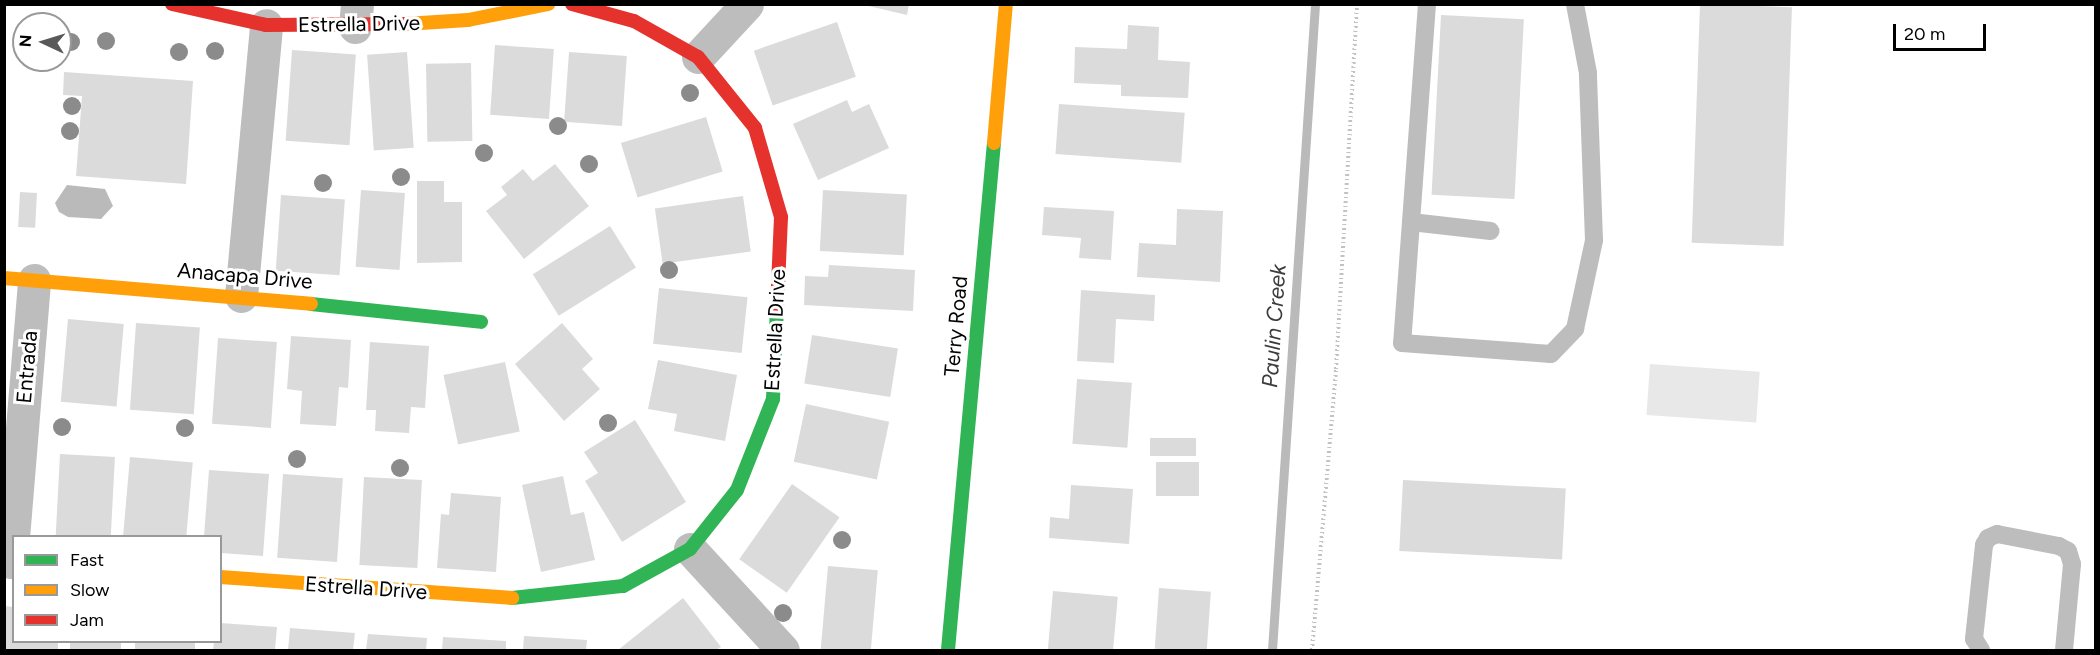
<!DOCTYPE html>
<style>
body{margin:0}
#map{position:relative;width:2100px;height:655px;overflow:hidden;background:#fff;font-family:Figtree,sans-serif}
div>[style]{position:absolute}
.green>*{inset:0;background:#e8e8e8;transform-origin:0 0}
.water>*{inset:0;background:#bababa}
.stream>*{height:9px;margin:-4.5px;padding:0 4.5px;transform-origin:4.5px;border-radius:4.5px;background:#bababa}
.building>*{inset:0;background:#dbdbdb;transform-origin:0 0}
.path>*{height:4px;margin-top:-2px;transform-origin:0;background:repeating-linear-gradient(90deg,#c2c2c2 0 1.5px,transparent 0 4.5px)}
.lane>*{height:18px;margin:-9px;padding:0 9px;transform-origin:9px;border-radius:9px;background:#bdbdbd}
.street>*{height:33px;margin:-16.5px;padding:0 16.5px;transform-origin:16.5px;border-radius:16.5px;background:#bdbdbd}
.fast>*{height:14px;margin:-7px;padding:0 7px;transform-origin:7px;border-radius:7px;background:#30b455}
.slow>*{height:14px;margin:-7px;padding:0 7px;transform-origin:7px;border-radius:7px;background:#ff9f0a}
.jam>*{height:14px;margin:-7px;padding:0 7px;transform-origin:7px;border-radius:7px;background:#e5322d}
.trees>*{width:18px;height:18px;margin:-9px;border-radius:50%;background:#8b8b8b}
span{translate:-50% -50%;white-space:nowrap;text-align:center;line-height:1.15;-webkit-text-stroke:6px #fff;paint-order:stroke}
.street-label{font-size:21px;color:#000}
.water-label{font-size:22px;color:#3d3d3d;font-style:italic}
.frame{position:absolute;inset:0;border:6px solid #000;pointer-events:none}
.legend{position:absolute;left:12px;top:535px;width:210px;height:108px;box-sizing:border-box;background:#fff;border:2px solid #999;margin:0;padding:8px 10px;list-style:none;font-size:18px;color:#000}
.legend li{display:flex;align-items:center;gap:12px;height:30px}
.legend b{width:30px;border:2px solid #999}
.north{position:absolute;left:12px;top:12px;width:60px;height:60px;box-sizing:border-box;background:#fff;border:2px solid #999;border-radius:50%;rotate:274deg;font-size:16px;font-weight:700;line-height:24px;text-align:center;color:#000}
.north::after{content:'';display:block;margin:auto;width:21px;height:27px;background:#595959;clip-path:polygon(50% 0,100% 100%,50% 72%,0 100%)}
.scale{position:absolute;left:1893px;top:24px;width:93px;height:27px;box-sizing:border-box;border:3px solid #000;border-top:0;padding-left:8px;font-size:18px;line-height:21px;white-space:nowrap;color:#000;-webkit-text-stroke:4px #fff;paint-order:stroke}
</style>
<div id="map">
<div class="green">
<i style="left:1650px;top:364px;width:110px;height:51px;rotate:4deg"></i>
</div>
<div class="water">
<i style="clip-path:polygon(67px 185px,105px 189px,113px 206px,101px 219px,68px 217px,59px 212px,55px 203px)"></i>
</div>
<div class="stream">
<i style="left:1272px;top:650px;width:647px;rotate:-86.19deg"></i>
</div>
<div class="building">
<i style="clip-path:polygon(860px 4px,909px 4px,907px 15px)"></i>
<i style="left:1700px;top:4px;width:92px;height:239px;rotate:2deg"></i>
<i style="left:1441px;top:15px;width:83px;height:180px;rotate:3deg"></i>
<i style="left:837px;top:22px;width:58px;height:88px;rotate:71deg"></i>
<i style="clip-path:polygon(1128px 25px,1159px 27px,1158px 60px,1190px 62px,1188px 98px,1121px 96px,1121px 85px,1074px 83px,1075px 47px,1127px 49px)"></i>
<i style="left:495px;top:45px;width:59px;height:70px;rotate:4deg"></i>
<i style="left:292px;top:50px;width:64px;height:91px;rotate:4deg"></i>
<i style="left:407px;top:52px;width:96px;height:40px;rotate:86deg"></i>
<i style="left:569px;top:52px;width:58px;height:70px;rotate:4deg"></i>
<i style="left:471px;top:63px;width:78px;height:45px;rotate:89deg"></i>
<i style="clip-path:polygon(64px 72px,193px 81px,186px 184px,76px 176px,82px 96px,63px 95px)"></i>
<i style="clip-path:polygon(847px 100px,852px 112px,869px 104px,889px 148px,818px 180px,793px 124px)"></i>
<i style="left:1059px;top:104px;width:126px;height:50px;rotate:4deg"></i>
<i style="left:706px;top:117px;width:57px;height:89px;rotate:73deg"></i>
<i style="clip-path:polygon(555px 164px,589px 206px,524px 259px,486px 211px,507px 195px,501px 187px,523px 169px,533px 181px)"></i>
<i style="clip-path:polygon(417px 181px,444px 181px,444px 202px,462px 202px,462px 262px,417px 263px)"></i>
<i style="left:361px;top:190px;width:44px;height:77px;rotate:4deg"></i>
<i style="left:823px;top:190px;width:84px;height:61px;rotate:3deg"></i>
<i style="left:20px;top:192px;width:17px;height:35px;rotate:3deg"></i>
<i style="left:281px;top:195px;width:64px;height:76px;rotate:4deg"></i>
<i style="left:743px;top:196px;width:56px;height:89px;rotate:82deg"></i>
<i style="clip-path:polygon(1044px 207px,1114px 211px,1111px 260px,1079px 258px,1081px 238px,1042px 235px)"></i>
<i style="clip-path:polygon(1177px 209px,1223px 211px,1220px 282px,1137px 277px,1139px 243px,1176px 245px)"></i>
<i style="left:610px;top:226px;width:49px;height:91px;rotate:58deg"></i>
<i style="clip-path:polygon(829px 265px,915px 270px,913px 311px,804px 305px,805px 276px,828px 277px)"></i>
<i style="left:659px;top:288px;width:89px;height:56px;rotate:6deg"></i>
<i style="clip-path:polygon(1081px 290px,1155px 295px,1154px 321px,1116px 319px,1114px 363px,1077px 361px)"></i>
<i style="left:68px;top:319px;width:56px;height:83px;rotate:5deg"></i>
<i style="left:136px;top:323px;width:64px;height:87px;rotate:4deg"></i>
<i style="clip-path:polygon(562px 323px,593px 359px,582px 369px,600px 389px,564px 421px,515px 364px)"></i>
<i style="left:812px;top:335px;width:87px;height:49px;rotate:9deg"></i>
<i style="clip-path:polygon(291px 336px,351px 340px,348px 388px,339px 387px,336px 426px,300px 424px,302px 391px,287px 389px)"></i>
<i style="left:218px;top:338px;width:59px;height:86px;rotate:4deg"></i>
<i style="clip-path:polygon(370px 342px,429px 346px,425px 408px,411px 407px,409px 433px,375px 431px,376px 410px,366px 410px)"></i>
<i style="clip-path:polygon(658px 360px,737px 375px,725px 441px,674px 431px,677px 414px,648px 409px)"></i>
<i style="left:505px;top:362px;width:71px;height:63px;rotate:78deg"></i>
<i style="left:1077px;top:379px;width:55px;height:65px;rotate:4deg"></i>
<i style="left:806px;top:404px;width:85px;height:59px;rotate:12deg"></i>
<i style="clip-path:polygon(635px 420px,686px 502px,622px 542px,585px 481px,598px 473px,584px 452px)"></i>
<i style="left:1150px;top:438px;width:46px;height:18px"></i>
<i style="left:60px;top:454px;width:55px;height:82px;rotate:3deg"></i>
<i style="left:130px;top:457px;width:63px;height:79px;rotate:5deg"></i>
<i style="left:1156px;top:462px;width:43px;height:34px"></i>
<i style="clip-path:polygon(209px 470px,269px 474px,263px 556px,220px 553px,220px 536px,204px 536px)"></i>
<i style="left:283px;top:474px;width:60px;height:84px;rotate:4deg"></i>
<i style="clip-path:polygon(563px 476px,571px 515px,584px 512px,595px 560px,541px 572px,522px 485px)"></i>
<i style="left:364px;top:477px;width:58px;height:88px;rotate:3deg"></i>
<i style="left:1403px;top:480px;width:163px;height:71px;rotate:3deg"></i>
<i style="left:792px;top:484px;width:58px;height:92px;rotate:35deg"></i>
<i style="clip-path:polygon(1071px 485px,1133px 489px,1129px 544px,1049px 538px,1050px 517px,1069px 519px)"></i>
<i style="clip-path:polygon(451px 493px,501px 497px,496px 572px,437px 568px,441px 514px,449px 515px)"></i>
<i style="left:828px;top:566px;width:50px;height:84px;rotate:5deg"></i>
<i style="left:1159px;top:588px;width:52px;height:61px;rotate:4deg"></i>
<i style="left:1053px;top:591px;width:65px;height:59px;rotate:5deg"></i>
<i style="clip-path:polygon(683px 598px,721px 647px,716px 650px,618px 650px)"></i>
<i style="clip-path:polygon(4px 606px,14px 607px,14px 642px,58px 642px,58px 650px,4px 650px)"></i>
<i style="clip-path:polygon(220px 623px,277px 627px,275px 650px,213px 650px,214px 642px,220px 642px)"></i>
<i style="clip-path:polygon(290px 628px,355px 633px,353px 650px,288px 650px)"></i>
<i style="clip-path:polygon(368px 634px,427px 638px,426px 650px,366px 650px)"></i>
<i style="clip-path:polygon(524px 636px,587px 640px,586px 650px,523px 650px)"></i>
<i style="clip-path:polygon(443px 637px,506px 641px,506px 650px,442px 650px)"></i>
<i style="left:70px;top:642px;width:51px;height:8px"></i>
<i style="left:135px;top:642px;width:60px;height:8px"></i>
</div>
<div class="path">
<i style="left:1312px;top:650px;width:282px;rotate:-85.1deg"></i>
<i style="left:1336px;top:369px;width:366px;rotate:-86.7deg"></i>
</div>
<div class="lane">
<i style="left:1427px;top:4px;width:340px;rotate:94.2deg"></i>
<i style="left:1402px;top:343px;width:149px;rotate:4.2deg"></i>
<i style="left:1551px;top:354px;width:35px;rotate:-46deg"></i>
<i style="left:1575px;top:329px;width:91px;rotate:-77.9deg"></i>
<i style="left:1594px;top:240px;width:167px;rotate:-92.1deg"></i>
<i style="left:1588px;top:73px;width:70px;rotate:-100.7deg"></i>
<i style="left:1411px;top:222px;width:80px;rotate:6.5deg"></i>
<i style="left:1981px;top:650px;width:13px;rotate:-122deg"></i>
<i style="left:1974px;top:639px;width:95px;rotate:-83.9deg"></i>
<i style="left:1984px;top:545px;width:8px;rotate:-60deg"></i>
<i style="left:1988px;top:538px;width:10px;rotate:-24deg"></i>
<i style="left:1997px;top:534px;width:63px;rotate:11deg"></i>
<i style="left:2059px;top:546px;width:10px;rotate:29deg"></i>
<i style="left:2068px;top:551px;width:14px;rotate:73deg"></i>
<i style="left:2072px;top:564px;width:86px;rotate:95.3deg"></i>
</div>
<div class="street">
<i style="left:355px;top:27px;width:23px;rotate:-85deg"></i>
<i style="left:698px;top:57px;width:72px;rotate:-47.2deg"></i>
<i style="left:241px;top:296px;width:272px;rotate:-84.7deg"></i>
<i style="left:690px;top:549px;width:137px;rotate:47.4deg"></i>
<i style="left:11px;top:562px;width:283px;rotate:-85.3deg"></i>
</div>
<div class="fast">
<i style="left:311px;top:304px;width:171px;rotate:6deg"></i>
<i style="left:512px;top:598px;width:112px;rotate:-6.2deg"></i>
<i style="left:623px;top:586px;width:77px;rotate:-28.9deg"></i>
<i style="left:690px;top:549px;width:75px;rotate:-51.5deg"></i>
<i style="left:737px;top:490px;width:98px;rotate:-68.4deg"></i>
<i style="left:773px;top:399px;width:91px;rotate:-87.5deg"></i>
<i style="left:948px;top:650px;width:509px;rotate:-84.82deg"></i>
</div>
<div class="slow">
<i style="left:405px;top:24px;width:63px;rotate:-3.6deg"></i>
<i style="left:468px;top:20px;width:82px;rotate:-11.3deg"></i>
<i style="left:994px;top:143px;width:140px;rotate:-85.1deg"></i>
<i style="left:4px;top:278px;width:308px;rotate:4.8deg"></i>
<i style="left:220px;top:577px;width:293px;rotate:4.1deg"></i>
</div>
<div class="jam">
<i style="left:172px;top:4px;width:96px;rotate:12.6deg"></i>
<i style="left:266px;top:25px;width:139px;rotate:-0.4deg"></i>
<i style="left:572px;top:4px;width:64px;rotate:15.3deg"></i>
<i style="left:634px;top:21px;width:73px;rotate:29.4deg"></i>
<i style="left:698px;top:57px;width:91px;rotate:51.2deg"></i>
<i style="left:755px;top:128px;width:93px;rotate:73.7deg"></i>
<i style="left:781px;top:217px;width:91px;rotate:92.5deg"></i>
</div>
<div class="trees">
<i style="left:106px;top:41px"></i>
<i style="left:71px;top:42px"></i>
<i style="left:215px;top:51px"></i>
<i style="left:179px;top:52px"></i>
<i style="left:690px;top:93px"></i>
<i style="left:72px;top:106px"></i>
<i style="left:558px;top:126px"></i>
<i style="left:70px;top:131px"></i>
<i style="left:484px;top:153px"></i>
<i style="left:589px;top:164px"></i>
<i style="left:401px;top:177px"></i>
<i style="left:323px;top:183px"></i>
<i style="left:669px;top:270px"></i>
<i style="left:608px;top:423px"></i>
<i style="left:62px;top:427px"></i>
<i style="left:185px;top:428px"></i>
<i style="left:297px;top:459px"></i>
<i style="left:400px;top:468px"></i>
<i style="left:842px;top:540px"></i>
<i style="left:783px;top:613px"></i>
</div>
<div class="street-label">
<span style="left:359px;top:24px;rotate:-1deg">Estrella Drive</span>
<span style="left:245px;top:276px;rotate:5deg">Anacapa Drive</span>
<span style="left:956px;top:326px;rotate:-85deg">Terry Road</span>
<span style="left:775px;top:330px;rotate:-87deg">Estrella Drive</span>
<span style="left:27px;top:367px;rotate:-85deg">Entrada</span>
<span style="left:366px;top:588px;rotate:4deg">Estrella Drive</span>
</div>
<div class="water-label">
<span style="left:1274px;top:326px;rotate:-86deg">Paulin Creek</span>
</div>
<div class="frame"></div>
<ul class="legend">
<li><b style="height:8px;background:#30b455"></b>Fast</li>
<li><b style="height:8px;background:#ff9f0a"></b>Slow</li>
<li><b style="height:8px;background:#e5322d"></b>Jam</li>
</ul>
<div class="north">N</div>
<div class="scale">20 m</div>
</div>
